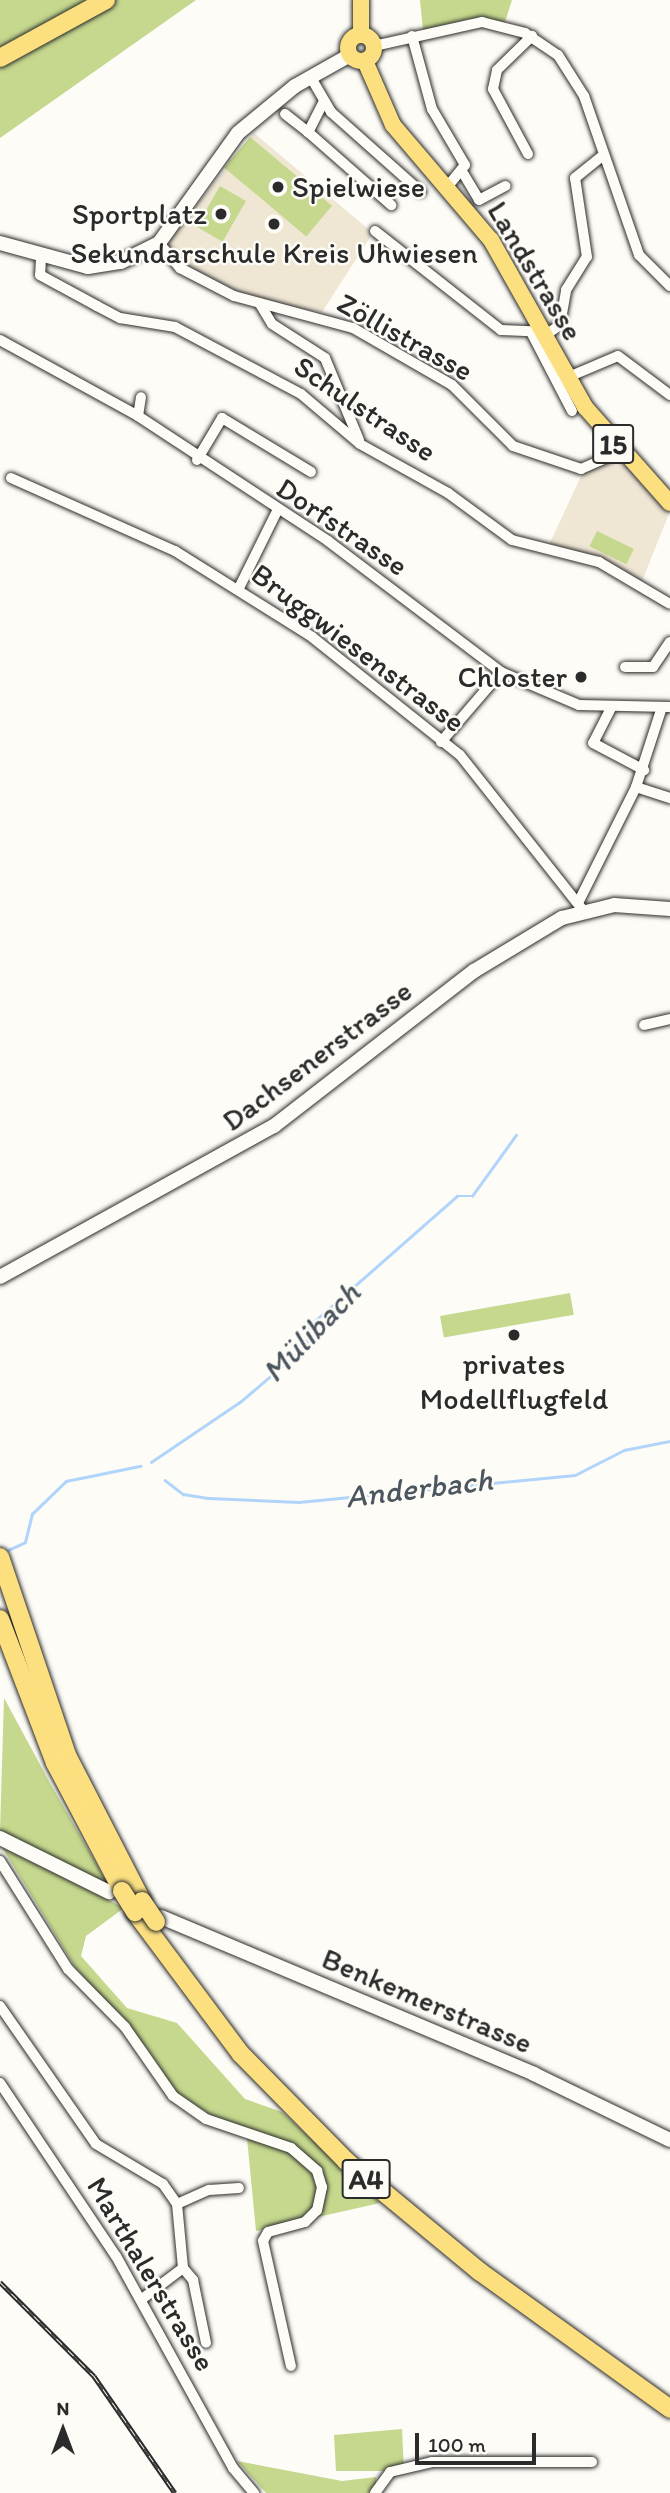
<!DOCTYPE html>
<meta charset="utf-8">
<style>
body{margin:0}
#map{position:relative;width:670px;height:2493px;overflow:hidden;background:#fdfcf7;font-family:Itim,sans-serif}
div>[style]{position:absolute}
.built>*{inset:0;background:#efe6d4}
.green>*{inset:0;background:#c5d88d;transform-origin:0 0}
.stream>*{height:2.5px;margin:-1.25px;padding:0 1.25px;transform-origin:1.25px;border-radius:1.25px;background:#b1d5fa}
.roads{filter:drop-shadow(0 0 2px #2b2b2b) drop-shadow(0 0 2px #2b2b2b)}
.street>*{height:10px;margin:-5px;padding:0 5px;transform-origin:5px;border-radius:5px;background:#fdfcf7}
.secondary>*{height:14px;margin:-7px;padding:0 7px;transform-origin:7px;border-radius:7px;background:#fdfcf7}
.primary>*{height:16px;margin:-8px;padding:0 8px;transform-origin:8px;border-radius:8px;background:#fce080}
.primary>.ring{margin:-8px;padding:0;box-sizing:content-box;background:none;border:16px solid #fce080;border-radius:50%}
.highway>*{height:18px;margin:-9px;padding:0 9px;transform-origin:9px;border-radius:9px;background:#fce080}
.rail>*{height:5px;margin-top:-2.5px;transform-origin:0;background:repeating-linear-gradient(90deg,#fdfcf7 0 8px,#2b2b2b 0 16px);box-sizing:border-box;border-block:2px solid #2b2b2b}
.bridges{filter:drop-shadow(0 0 2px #2b2b2b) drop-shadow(0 0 2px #2b2b2b)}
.highway-bridge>*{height:18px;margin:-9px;padding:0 9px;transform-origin:9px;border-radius:9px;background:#fce080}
.dots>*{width:19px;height:19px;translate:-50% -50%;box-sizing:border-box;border:4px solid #fdfcf7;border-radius:50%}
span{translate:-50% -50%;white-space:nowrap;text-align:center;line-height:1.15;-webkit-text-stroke:5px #fdfcf7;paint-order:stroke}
.shield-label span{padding:2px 5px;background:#fdfcf7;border:2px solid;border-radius:5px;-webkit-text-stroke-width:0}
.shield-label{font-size:28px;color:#2b2b2b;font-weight:700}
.poi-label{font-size:30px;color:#2b2b2b}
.left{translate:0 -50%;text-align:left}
.right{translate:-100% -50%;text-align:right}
.street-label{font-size:30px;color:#2b2b2b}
.water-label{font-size:32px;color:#4c565f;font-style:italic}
.north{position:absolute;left:28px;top:2395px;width:70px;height:70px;-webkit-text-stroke:5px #fdfcf7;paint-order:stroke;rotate:0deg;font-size:19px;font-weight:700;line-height:28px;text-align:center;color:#2b2b2b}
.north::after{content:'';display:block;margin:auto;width:24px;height:32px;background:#2b2b2b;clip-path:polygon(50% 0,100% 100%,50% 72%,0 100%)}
.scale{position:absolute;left:415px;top:2433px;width:121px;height:32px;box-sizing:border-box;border:4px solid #2b2b2b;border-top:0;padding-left:9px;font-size:21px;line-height:24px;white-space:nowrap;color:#2b2b2b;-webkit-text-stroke:5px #fdfcf7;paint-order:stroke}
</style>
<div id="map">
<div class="built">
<i style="clip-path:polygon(254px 133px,373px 233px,322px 312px,260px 302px,179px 264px,165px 245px)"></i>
<i style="clip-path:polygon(619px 460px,670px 511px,642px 581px,595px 555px,548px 547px,583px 472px)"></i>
</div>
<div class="green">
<i style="clip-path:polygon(0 0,196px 0,0 138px)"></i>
<i style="clip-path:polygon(420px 0,512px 0,505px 22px,469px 19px,423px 30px)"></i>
<i style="left:250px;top:137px;width:107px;height:40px;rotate:40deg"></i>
<i style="left:220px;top:186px;width:30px;height:47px;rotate:30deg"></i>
<i style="left:597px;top:531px;width:41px;height:17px;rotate:26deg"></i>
<i style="left:570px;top:1293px;width:22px;height:132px;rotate:80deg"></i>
<i style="clip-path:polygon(4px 1698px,50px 1783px,109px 1886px,0 1831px)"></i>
<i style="clip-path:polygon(0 1844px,124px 1908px,86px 1936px,81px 1956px,127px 2008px,177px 2023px,245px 2099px,282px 2112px,380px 2203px,256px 2231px,246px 2128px,217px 2119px,177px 2093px,147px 2048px,75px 1967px)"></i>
<i style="clip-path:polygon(402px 2429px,404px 2471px,336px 2471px,334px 2435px)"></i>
<i style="clip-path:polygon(237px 2461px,342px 2481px,376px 2477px,376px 2493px,266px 2493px)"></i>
</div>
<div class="stream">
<i style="left:151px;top:1462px;width:107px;rotate:-34deg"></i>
<i style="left:240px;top:1402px;width:88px;rotate:-40.4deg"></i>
<i style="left:307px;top:1345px;width:19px;rotate:-84deg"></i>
<i style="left:309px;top:1326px;width:197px;rotate:-41.3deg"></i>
<i style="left:457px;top:1196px;width:15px"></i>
<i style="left:472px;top:1196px;width:75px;rotate:-54.2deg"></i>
<i style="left:165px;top:1480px;width:23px;rotate:38deg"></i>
<i style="left:183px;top:1494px;width:25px;rotate:9deg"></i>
<i style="left:208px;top:1498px;width:91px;rotate:2.5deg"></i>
<i style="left:299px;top:1502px;width:277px;rotate:-5.6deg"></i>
<i style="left:575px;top:1475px;width:55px;rotate:-27deg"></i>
<i style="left:624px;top:1450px;width:47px;rotate:-11.1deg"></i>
<i style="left:4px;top:1552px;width:23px;rotate:-25deg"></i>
<i style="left:25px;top:1542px;width:29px;rotate:-76deg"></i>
<i style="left:32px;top:1514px;width:47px;rotate:-44.1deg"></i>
<i style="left:66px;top:1481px;width:76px;rotate:-11.5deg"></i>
</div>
<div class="roads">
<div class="street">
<i style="left:412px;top:36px;width:76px;rotate:74.7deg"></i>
<i style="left:432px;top:109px;width:65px;rotate:59.5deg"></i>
<i style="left:465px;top:165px;width:28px;rotate:129deg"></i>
<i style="left:374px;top:46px;width:111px;rotate:-12.5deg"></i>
<i style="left:482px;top:22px;width:44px;rotate:14.3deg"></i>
<i style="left:525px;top:33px;width:40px;rotate:34deg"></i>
<i style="left:558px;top:55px;width:49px;rotate:57.6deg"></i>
<i style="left:584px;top:96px;width:168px;rotate:70.9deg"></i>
<i style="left:639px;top:255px;width:44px;rotate:45deg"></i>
<i style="left:310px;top:76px;width:42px;rotate:59.7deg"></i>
<i style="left:331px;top:112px;width:120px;rotate:41.6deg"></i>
<i style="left:323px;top:103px;width:33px;rotate:117deg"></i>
<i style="left:308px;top:132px;width:111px;rotate:41.3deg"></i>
<i style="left:285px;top:114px;width:29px;rotate:38deg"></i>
<i style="left:528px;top:154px;width:74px;rotate:-118.3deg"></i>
<i style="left:493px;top:89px;width:19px;rotate:-78deg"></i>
<i style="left:497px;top:70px;width:49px;rotate:-44.2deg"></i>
<i style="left:463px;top:173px;width:31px;rotate:59deg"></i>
<i style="left:479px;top:200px;width:30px;rotate:-28deg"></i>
<i style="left:375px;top:231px;width:160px;rotate:38.2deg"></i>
<i style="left:501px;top:330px;width:49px;rotate:2.3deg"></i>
<i style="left:550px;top:332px;width:12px;rotate:-35deg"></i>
<i style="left:560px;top:325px;width:36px;rotate:-80deg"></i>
<i style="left:566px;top:290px;width:39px;rotate:-58deg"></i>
<i style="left:587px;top:257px;width:80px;rotate:-98.6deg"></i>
<i style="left:575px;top:178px;width:36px;rotate:-39deg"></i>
<i style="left:159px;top:243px;width:33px;rotate:50deg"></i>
<i style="left:180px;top:268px;width:61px;rotate:27.4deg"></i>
<i style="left:234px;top:296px;width:123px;rotate:15.1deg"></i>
<i style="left:353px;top:328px;width:114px;rotate:29.9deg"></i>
<i style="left:452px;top:385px;width:86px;rotate:45deg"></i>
<i style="left:513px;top:446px;width:72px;rotate:18.7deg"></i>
<i style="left:581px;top:469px;width:43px;rotate:-23.6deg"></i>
<i style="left:41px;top:258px;width:17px;rotate:93deg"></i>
<i style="left:40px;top:275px;width:65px;rotate:28.5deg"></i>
<i style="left:97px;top:306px;width:26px;rotate:28deg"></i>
<i style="left:120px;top:318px;width:56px;rotate:9.3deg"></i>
<i style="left:175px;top:327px;width:143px;rotate:28deg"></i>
<i style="left:301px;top:394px;width:77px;rotate:40.3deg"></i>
<i style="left:360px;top:444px;width:101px;rotate:29.1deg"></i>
<i style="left:448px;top:493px;width:79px;rotate:36.3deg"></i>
<i style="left:512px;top:540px;width:90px;rotate:14.2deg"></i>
<i style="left:599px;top:562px;width:82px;rotate:30.6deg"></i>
<i style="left:260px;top:304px;width:23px;rotate:59deg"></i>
<i style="left:272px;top:324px;width:63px;rotate:32.7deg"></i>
<i style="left:325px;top:358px;width:89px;rotate:67.5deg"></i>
<i style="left:531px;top:332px;width:89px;rotate:62.6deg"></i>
<i style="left:0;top:340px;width:158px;rotate:28.8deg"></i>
<i style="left:138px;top:416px;width:227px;rotate:33.3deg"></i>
<i style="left:328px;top:541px;width:217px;rotate:37.1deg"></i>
<i style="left:501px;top:672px;width:85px;rotate:22.9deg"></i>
<i style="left:579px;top:705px;width:91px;rotate:1.3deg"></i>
<i style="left:566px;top:378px;width:56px;rotate:-22.9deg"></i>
<i style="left:618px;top:356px;width:65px;rotate:36.9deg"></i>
<i style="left:138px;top:416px;width:19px;rotate:-81deg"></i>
<i style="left:197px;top:460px;width:49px;rotate:-59.2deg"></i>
<i style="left:222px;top:418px;width:104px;rotate:31.2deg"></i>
<i style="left:11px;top:478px;width:180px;rotate:24deg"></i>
<i style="left:175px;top:551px;width:162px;rotate:32.1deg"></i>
<i style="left:312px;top:637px;width:189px;rotate:38.6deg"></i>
<i style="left:460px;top:755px;width:196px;rotate:51.6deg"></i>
<i style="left:239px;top:588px;width:86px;rotate:-63.7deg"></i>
<i style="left:625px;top:667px;width:28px"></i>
<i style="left:653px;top:667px;width:30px;rotate:-56deg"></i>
<i style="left:611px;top:708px;width:39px;rotate:117deg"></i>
<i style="left:593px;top:743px;width:58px;rotate:27.9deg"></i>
<i style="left:441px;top:742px;width:92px;rotate:-49.4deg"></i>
<i style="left:636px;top:787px;width:36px;rotate:18deg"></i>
<i style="left:579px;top:901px;width:127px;rotate:-63.4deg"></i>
<i style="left:636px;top:787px;width:84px;rotate:-72deg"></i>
<i style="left:644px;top:1025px;width:27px;rotate:-13deg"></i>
<i style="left:0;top:1861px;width:128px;rotate:57.8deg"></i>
<i style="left:68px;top:1969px;width:81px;rotate:45.5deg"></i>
<i style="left:125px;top:2027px;width:84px;rotate:55.2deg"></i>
<i style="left:173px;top:2096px;width:40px;rotate:34.9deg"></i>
<i style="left:206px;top:2119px;width:90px;rotate:18.8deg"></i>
<i style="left:291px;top:2148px;width:35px;rotate:41deg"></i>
<i style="left:317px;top:2171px;width:17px;rotate:73deg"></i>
<i style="left:322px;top:2187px;width:24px;rotate:102deg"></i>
<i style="left:317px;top:2210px;width:17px;rotate:135deg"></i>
<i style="left:305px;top:2222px;width:38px;rotate:165deg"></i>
<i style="left:268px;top:2232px;width:10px;rotate:119deg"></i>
<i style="left:263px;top:2241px;width:128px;rotate:77.4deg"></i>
<i style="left:0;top:2006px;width:168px;rotate:55.2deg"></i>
<i style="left:96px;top:2144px;width:78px;rotate:30.8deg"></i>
<i style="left:163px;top:2184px;width:24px;rotate:55deg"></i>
<i style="left:177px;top:2204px;width:64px;rotate:84.6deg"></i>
<i style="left:183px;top:2268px;width:51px;rotate:142.9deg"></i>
<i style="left:0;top:2083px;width:208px;rotate:56.2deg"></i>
<i style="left:116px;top:2256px;width:242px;rotate:61.1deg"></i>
<i style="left:233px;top:2468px;width:33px;rotate:50deg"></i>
<i style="left:177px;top:2204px;width:35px;rotate:-24deg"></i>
<i style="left:209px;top:2190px;width:30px;rotate:-4deg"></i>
<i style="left:183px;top:2268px;width:16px;rotate:50deg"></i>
<i style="left:193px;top:2280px;width:64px;rotate:78.3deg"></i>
<i style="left:375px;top:2493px;width:26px;rotate:-54deg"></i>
<i style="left:390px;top:2472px;width:43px;rotate:-13.4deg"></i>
<i style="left:432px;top:2462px;width:160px"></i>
</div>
<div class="secondary">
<i style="left:0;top:243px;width:91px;rotate:15.3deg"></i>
<i style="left:88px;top:267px;width:33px;rotate:-9deg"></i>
<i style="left:121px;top:262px;width:42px;rotate:-26.6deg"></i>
<i style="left:159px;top:243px;width:135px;rotate:-54.3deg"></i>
<i style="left:238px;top:133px;width:74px;rotate:-39.5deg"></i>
<i style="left:295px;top:86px;width:63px;rotate:-29.4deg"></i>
<i style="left:0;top:1277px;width:313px;rotate:-28.9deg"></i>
<i style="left:274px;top:1126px;width:253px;rotate:-37.8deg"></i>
<i style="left:474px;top:971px;width:103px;rotate:-31.1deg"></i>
<i style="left:562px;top:918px;width:54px;rotate:-14deg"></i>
<i style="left:614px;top:905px;width:56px;rotate:4.1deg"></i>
<i style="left:0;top:1838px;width:122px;rotate:26.4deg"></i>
<i style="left:161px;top:1917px;width:405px;rotate:22.8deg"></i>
<i style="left:534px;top:2074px;width:151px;rotate:25.9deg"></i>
</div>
<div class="primary">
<i class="ring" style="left:348px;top:35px;width:10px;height:10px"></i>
<i style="left:361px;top:35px;width:35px;rotate:-90deg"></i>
<i style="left:365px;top:61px;width:70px;rotate:66.4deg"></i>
<i style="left:393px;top:125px;width:151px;rotate:49.6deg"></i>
<i style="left:491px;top:240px;width:192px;rotate:60.6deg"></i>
<i style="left:585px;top:407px;width:128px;rotate:48.5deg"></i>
</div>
<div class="highway">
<i style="left:0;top:58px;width:121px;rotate:-28.7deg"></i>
<i style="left:0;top:1557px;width:209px;rotate:71.3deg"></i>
<i style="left:67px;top:1755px;width:164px;rotate:62.8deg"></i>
<i style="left:0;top:1619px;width:154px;rotate:69.1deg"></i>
<i style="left:55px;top:1763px;width:141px;rotate:62.2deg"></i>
<i style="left:135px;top:1912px;width:177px;rotate:53.3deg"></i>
<i style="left:241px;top:2054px;width:150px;rotate:45.5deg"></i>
<i style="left:346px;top:2161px;width:173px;rotate:39.6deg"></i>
<i style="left:479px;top:2271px;width:236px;rotate:35.8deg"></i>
</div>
</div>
<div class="rail">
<i style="left:0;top:2282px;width:133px;rotate:45deg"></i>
<i style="left:94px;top:2376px;width:142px;rotate:55.3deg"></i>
</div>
<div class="bridges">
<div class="highway-bridge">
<i style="left:122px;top:1891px;width:25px;rotate:58deg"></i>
<i style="left:142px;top:1901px;width:25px;rotate:56deg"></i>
</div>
</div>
<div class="dots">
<i style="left:278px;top:187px;background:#2b2b2b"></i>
<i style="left:221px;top:214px;background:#2b2b2b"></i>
<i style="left:274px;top:224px;background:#2b2b2b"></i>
<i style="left:581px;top:677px;background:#2b2b2b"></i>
<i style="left:514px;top:1335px;background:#2b2b2b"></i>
</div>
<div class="shield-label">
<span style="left:613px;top:444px">15</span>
<span style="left:366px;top:2179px">A4</span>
</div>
<div class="poi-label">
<span class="left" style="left:292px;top:187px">Spielwiese</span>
<span class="right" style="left:207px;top:214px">Sportplatz</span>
<span style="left:274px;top:253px">Sekundarschule Kreis Uhwiesen</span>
<span class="right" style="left:567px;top:677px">Chloster</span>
<span style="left:514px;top:1381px">privates<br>Modellflugfeld</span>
</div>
<div class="street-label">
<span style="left:535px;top:271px;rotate:59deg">Landstrasse</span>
<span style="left:405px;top:337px;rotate:29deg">Zöllistrasse</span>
<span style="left:365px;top:409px;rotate:34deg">Schulstrasse</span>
<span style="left:342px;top:527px;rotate:34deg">Dorfstrasse</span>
<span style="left:358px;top:648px;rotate:37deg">Bruggwiesenstrasse</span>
<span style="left:317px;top:1056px;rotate:-37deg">Dachsenerstrasse</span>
<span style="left:427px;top:2001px;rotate:23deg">Benkemerstrasse</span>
<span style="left:151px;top:2274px;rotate:59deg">Marthalerstrasse</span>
</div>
<div class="water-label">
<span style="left:311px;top:1332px;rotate:-46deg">Mülibach</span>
<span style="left:419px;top:1488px;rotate:-7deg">Anderbach</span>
</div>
<div class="north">N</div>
<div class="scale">100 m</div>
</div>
